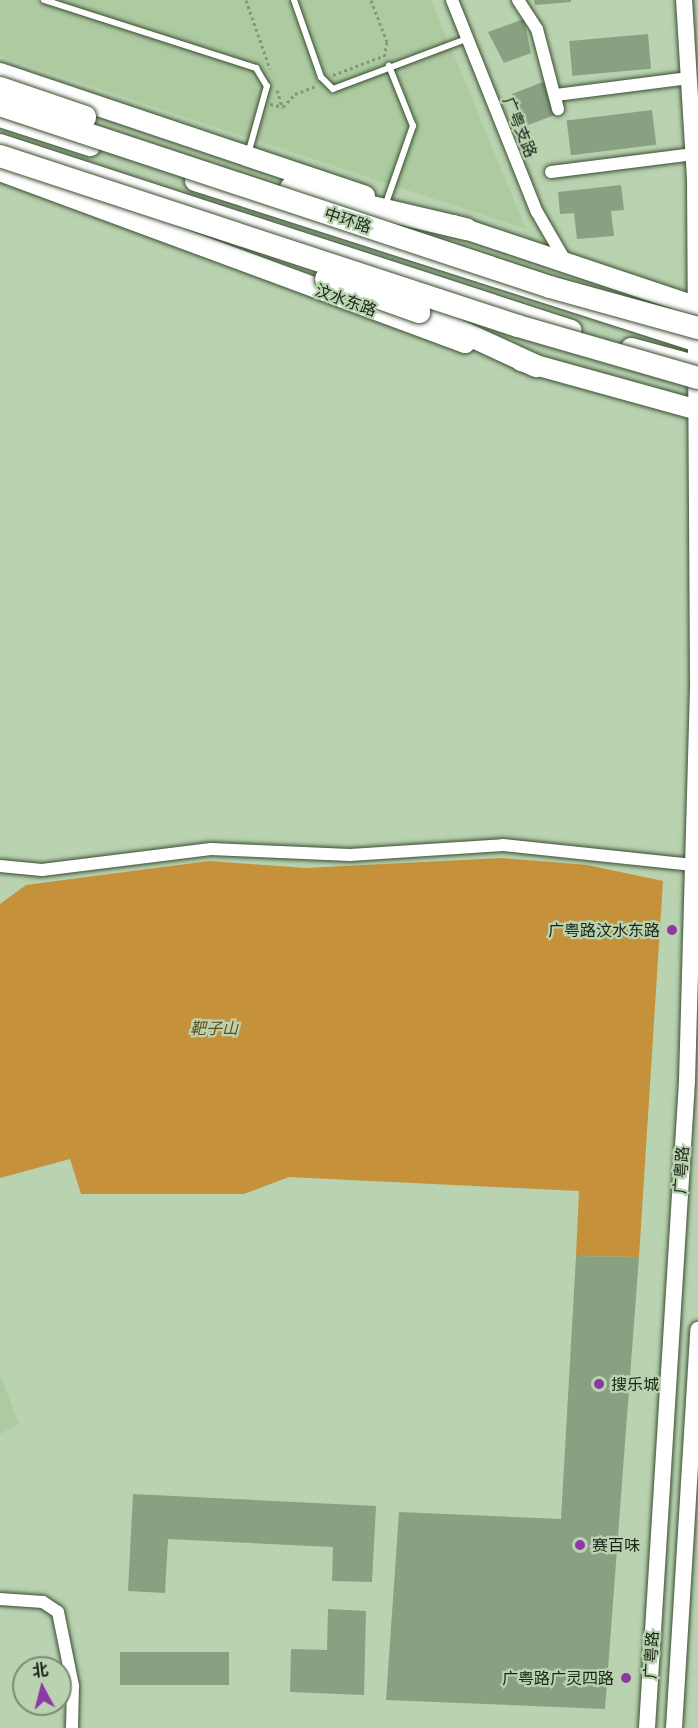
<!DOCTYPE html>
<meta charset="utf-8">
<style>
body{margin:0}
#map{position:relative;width:698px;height:1728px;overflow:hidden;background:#b9d2b0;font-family:"IBM Plex Serif","Noto Sans SC",serif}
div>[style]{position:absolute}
.built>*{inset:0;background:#adcaa1}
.green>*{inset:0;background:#c5913b}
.building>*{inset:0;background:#8aa181;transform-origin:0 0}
.path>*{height:3px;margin-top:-1.5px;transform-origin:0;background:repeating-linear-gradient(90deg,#83977c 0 3px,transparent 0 6px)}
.roads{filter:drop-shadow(0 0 2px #394e31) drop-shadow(0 0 2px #394e31)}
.lane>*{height:6px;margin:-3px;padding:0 3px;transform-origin:3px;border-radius:3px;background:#fff}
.street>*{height:12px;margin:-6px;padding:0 6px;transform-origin:6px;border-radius:6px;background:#fff}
.secondary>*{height:16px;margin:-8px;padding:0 8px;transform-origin:8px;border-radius:8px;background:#fff}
.primary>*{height:20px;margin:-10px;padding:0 10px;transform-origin:10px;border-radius:10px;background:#fff}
.highway>*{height:22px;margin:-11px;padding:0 11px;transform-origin:11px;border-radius:11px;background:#fff}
.bridges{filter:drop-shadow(0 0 2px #394e31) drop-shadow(0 0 2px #394e31)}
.highway-bridge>*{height:22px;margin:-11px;padding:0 11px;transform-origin:11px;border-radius:11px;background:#fff}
.dots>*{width:16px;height:16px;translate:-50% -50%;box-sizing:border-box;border:3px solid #b9d2b0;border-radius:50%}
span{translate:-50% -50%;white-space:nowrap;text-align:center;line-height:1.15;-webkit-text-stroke:4.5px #b9d2b0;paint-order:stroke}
.street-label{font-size:16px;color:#1b2417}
.poi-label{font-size:16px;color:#1b2417}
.right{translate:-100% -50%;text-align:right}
.left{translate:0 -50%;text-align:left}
.park-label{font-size:16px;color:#694a16;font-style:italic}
.north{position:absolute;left:12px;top:1656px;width:60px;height:60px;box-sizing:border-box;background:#b9d2b0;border:2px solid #7a8c73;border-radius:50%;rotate:353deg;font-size:16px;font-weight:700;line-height:24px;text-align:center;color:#1b2417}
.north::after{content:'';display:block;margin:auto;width:21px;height:27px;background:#8c38a6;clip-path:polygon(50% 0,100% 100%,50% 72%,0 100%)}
</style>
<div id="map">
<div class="built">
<i style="clip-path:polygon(0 0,431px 0,526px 229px,0 56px)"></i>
<i style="clip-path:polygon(0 1375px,19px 1424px,0 1434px)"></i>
</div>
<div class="green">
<i style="clip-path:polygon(502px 858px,587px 865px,663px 881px,639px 1257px,576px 1256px,579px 1191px,289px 1177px,244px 1194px,81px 1194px,70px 1159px,0 1178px,0 904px,26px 885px,209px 861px,306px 868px)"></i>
</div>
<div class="building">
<i style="clip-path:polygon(534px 0,571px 0,571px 2px,535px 5px)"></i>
<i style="clip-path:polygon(524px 19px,531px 53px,504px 63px,488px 32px)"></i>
<i style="left:648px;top:34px;width:35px;height:79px;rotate:85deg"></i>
<i style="clip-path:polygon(548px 80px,555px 115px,528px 125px,512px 94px)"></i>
<i style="left:652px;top:110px;width:35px;height:86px;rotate:83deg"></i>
<i style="clip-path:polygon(621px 185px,624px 210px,611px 211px,614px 236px,577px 239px,574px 213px,560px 214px,558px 192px)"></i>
<i style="clip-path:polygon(576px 1256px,639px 1257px,605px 1709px,386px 1700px,399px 1512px,561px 1519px)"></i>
<i style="clip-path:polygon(133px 1494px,376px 1506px,372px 1582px,332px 1581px,333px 1547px,168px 1539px,165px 1593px,128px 1591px)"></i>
<i style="clip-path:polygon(328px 1609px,366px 1611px,364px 1695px,290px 1692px,291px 1649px,327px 1650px)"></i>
<i style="left:229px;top:1652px;width:33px;height:109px;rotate:90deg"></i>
</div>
<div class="path">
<i style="left:246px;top:0;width:73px;rotate:70.8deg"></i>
<i style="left:371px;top:0;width:45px;rotate:69.1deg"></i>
<i style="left:387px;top:42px;width:15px;rotate:101deg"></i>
<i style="left:333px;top:75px;width:53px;rotate:-20.8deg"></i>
<i style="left:277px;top:90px;width:17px;rotate:73deg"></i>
<i style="left:270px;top:104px;width:13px;rotate:13deg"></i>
<i style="left:283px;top:107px;width:18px;rotate:-47deg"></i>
<i style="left:295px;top:94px;width:22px;rotate:-21deg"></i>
</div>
<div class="roads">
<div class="lane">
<i style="left:44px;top:0;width:223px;rotate:17.8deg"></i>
<i style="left:256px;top:68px;width:21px;rotate:59deg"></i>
<i style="left:267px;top:86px;width:71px;rotate:105.6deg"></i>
<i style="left:294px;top:0;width:82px;rotate:70.7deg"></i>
<i style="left:321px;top:77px;width:17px;rotate:45deg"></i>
<i style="left:333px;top:89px;width:142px;rotate:-20.6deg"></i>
<i style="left:386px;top:203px;width:82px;rotate:-70.7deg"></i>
<i style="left:413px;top:126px;width:65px;rotate:-111.8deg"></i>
</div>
<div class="street">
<i style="left:452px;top:0;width:228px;rotate:68.2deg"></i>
<i style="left:537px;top:212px;width:58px;rotate:59.9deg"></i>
<i style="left:518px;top:0;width:35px;rotate:57deg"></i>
<i style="left:537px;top:29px;width:83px;rotate:75.3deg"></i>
<i style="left:556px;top:95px;width:134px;rotate:-7.3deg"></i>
<i style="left:551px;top:172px;width:144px;rotate:-7.2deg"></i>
<i style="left:0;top:866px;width:42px;rotate:5.4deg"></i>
<i style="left:42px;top:870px;width:170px;rotate:-7.1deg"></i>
<i style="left:211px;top:849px;width:139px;rotate:2.5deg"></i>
<i style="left:350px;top:855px;width:153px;rotate:-3.7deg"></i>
<i style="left:503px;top:845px;width:191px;rotate:6deg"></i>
<i style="left:0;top:1599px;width:43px;rotate:4deg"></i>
<i style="left:43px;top:1602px;width:18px;rotate:34deg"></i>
<i style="left:58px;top:1612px;width:76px;rotate:78.5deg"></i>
<i style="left:73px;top:1686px;width:42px;rotate:91.4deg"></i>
</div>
<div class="secondary">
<i style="left:647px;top:1728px;width:648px;rotate:-86.46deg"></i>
<i style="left:687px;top:1081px;width:399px;rotate:-88.4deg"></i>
<i style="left:698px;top:682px;width:503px;rotate:-90.34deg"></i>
<i style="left:695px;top:179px;width:179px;rotate:-93.5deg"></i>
<i style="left:674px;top:1728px;width:399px;rotate:-86.5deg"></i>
</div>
<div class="primary">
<i style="left:0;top:73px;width:385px;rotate:18.6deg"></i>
<i style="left:0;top:117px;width:95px;rotate:17.9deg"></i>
<i style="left:0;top:144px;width:601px;rotate:18.04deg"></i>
<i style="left:0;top:171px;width:496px;rotate:20.3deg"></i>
<i style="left:195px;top:181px;width:528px;rotate:17.75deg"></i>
<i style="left:453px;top:225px;width:258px;rotate:18.5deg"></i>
<i style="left:631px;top:348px;width:69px;rotate:15deg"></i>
<i style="left:521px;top:361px;width:184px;rotate:15.5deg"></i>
</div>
<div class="highway">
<i style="left:291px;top:188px;width:180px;rotate:13.2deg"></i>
<i style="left:419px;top:312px;width:129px;rotate:24.8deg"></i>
</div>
</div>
<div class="bridges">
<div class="highway-bridge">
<i style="left:0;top:88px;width:90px;rotate:18.8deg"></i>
<i style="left:0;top:105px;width:579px;rotate:18.31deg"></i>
<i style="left:550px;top:287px;width:154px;rotate:15.5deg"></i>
<i style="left:0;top:156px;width:545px;rotate:18.17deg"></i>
<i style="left:518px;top:326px;width:187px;rotate:16.1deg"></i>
<i style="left:326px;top:279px;width:99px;rotate:19.5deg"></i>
</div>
</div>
<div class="dots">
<i style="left:672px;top:930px;background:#8c38a6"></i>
<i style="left:599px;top:1384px;background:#8c38a6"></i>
<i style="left:580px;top:1545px;background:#8c38a6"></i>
<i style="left:626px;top:1678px;background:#8c38a6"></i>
</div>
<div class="street-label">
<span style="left:520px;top:127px;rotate:68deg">广粤支路</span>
<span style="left:348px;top:220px;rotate:18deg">中环路</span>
<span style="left:346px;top:300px;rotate:20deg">汶水东路</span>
<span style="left:681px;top:1170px;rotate:-86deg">广粤路</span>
<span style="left:651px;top:1655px;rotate:-87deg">广粤路</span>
</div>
<div class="poi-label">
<span class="right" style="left:660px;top:930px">广粤路汶水东路</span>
<span class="left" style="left:611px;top:1384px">搜乐城</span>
<span class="left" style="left:592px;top:1545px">赛百味</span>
<span class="right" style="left:614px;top:1678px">广粤路广灵四路</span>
</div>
<div class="park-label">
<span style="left:214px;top:1028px">靶子山</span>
</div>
<div class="north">北</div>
</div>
